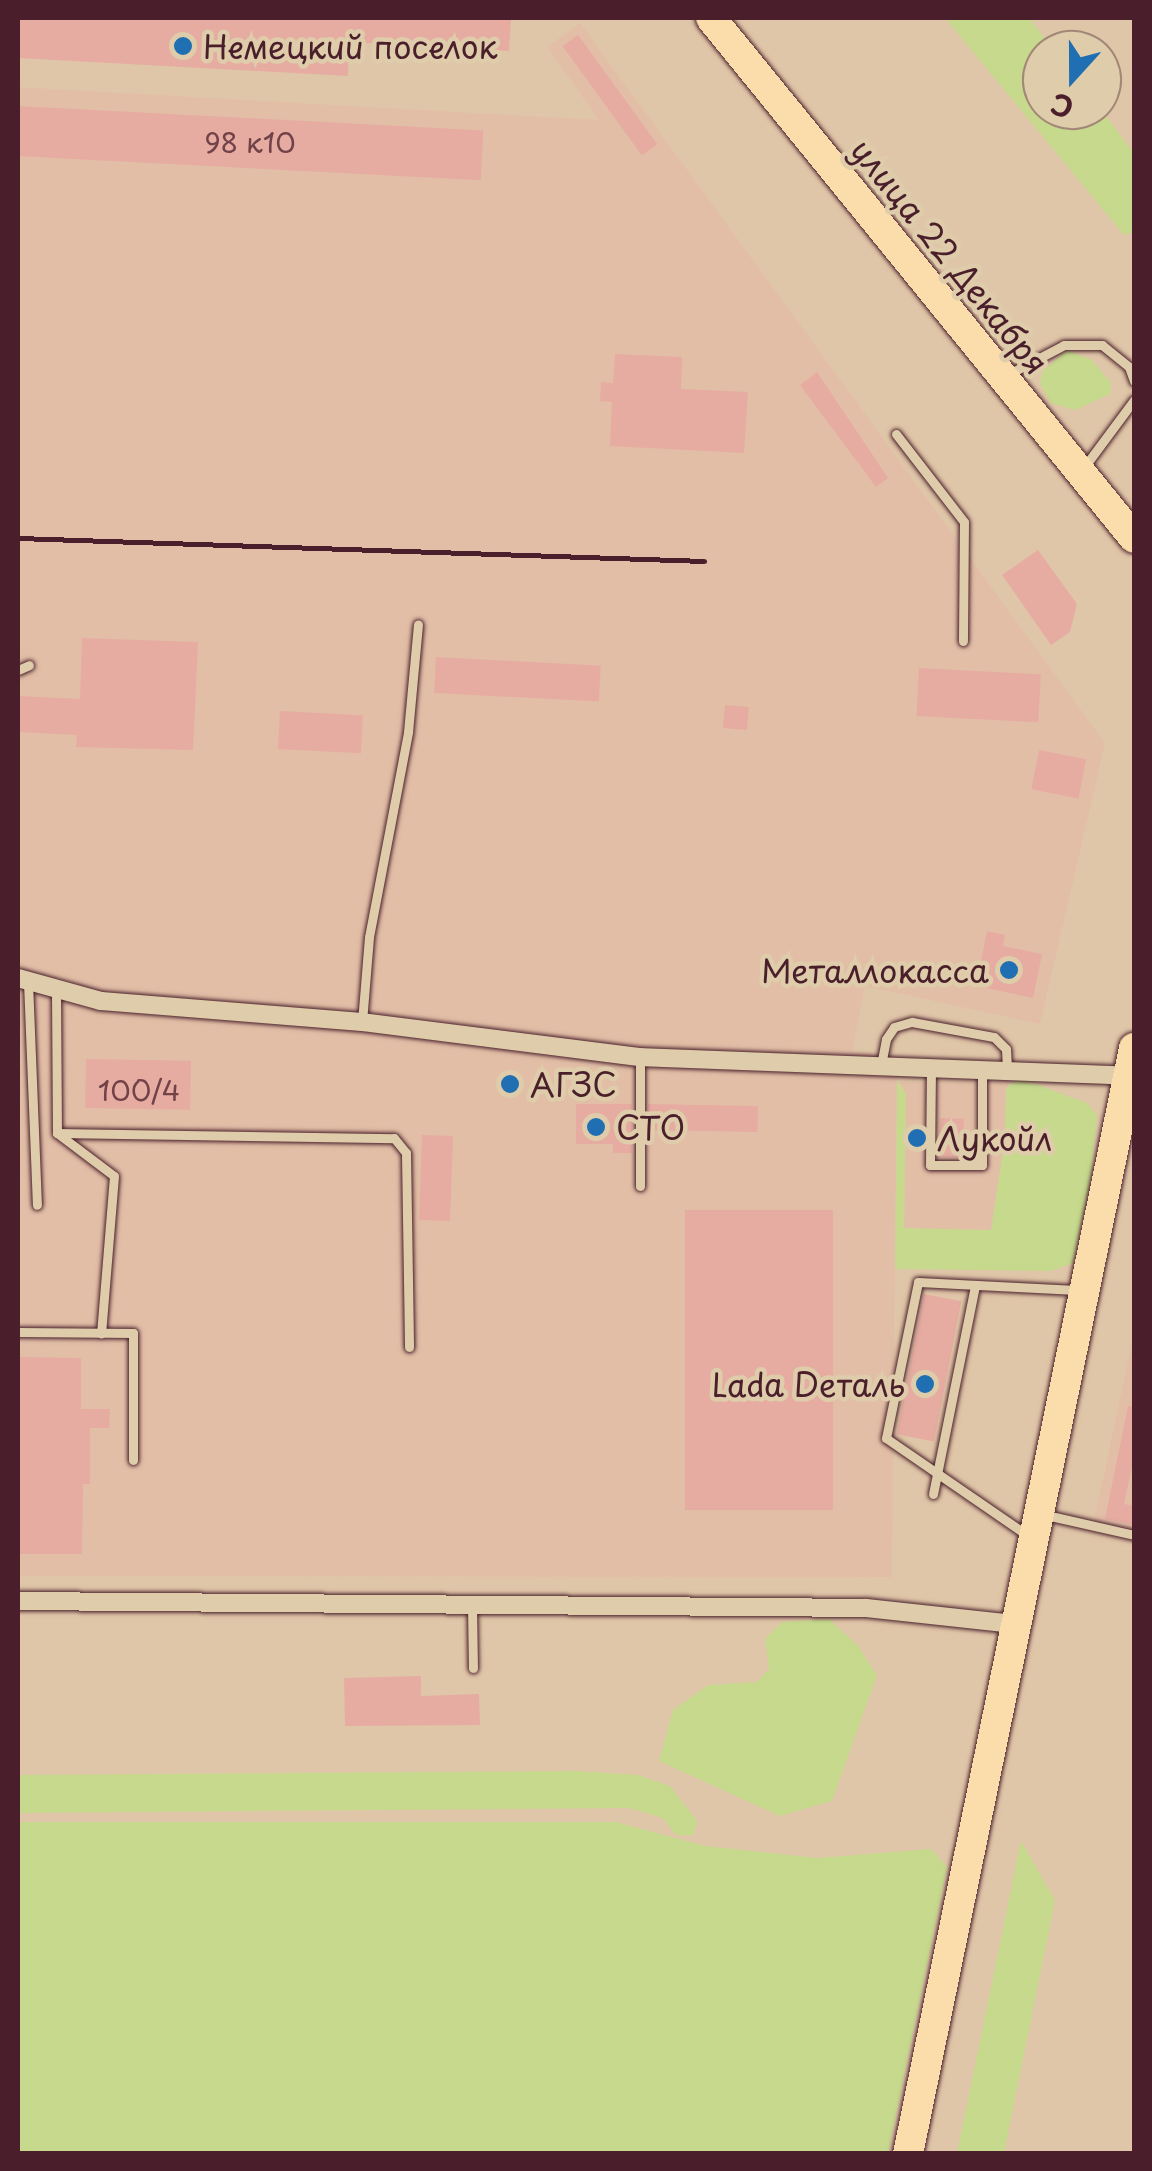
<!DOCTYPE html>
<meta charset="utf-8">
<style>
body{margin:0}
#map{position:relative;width:1152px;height:2171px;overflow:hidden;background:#e0c6a8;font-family:"Playpen Sans",sans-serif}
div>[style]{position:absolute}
.built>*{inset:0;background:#e2bea6}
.green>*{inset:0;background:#c6d98d}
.building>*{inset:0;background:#e6aca1;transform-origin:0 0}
.roads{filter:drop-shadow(0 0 2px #4a1f2b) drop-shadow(0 0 2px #4a1f2b)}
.lane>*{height:9px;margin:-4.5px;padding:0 4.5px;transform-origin:4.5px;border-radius:4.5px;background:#deccaa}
.street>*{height:18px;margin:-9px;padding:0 9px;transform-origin:9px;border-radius:9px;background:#deccaa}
.primary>*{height:30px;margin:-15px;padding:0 15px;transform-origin:15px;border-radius:15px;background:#fbdcab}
.rail>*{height:5px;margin:-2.5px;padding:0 2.5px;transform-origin:2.5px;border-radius:2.5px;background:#4a1f2b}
.dots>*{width:28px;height:28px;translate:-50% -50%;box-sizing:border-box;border:5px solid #deccaa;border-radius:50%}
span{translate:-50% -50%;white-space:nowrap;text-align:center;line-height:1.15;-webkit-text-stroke:9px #deccaa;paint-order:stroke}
.number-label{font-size:28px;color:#714248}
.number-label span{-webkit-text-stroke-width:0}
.poi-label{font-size:32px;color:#4a1f2b}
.left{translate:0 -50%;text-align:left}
.right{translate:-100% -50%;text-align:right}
.street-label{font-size:32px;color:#4a1f2b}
.frame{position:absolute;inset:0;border:20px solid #4a1f2b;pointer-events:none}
.north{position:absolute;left:1022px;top:30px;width:100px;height:100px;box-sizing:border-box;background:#deccaa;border:2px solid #a38777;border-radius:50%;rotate:201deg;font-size:28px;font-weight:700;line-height:40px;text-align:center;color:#4a1f2b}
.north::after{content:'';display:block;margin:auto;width:35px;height:45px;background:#1f6fb2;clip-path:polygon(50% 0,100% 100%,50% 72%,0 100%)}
</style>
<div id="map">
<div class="built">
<i style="clip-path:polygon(580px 23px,1105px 743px,1040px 1024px,865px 986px,852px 1051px,897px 1056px,892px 1577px,18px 1576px,18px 87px,599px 120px,547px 47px)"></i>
<i style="clip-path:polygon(1012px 1081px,1006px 1088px,1004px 1159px,991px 1231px,904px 1229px,906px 1094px,899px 1082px)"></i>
<i style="clip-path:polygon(1134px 1333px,1134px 1531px,1094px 1522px)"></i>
</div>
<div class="green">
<i style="clip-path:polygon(945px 18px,1029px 18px,1054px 50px,1042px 50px,1042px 110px,1101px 110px,1134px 153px,1134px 232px,1124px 235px)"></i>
<i style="clip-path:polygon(1067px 350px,1092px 360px,1111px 383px,1110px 394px,1075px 410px,1051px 403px,1040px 384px,1042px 372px)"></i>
<i style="clip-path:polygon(1019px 1078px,1087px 1103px,1097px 1115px,1091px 1177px,1073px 1263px,1051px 1271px,895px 1269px,897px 1080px,906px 1094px,904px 1228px,991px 1230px,1005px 1137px,1046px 1141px,1046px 1131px,1005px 1134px,1006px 1088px)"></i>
<i style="clip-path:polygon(829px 1619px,858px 1646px,877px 1675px,832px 1801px,780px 1816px,659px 1761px,673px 1710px,708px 1685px,757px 1682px,769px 1669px,765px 1639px,782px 1622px)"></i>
<i style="clip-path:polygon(576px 1771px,638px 1775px,670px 1786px,697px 1821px,694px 1835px,676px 1835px,663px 1818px,629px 1808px,18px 1813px,18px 1775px)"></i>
<i style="clip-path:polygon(18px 1822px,616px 1822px,705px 1846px,817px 1858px,931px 1849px,947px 1867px,888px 2153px,18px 2153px)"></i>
<i style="clip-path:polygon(1021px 1841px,1055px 1900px,1004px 2153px,957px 2153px)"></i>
</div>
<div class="building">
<i style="clip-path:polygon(18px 18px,511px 18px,509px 51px,349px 42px,348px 76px,18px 58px)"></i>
<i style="left:578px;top:35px;width:135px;height:19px;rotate:54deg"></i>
<i style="left:18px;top:106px;width:466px;height:50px;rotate:3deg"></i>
<i style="clip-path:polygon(615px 354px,682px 357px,681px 389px,748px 392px,744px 453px,610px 446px,612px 402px,600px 401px,601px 382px,613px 383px)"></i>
<i style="clip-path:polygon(817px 372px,888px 478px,876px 487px,800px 385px)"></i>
<i style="clip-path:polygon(1038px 550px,1077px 604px,1070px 632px,1051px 645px,1002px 575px)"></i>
<i style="clip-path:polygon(82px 638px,198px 642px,193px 750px,76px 747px,77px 735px,18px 732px,19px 696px,80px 699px)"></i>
<i style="left:436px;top:657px;width:165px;height:36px;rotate:3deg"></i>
<i style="left:919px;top:668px;width:122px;height:48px;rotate:3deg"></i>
<i style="left:725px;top:705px;width:24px;height:23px;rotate:5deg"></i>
<i style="left:280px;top:711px;width:83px;height:38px;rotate:3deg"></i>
<i style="left:1039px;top:750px;width:48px;height:40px;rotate:11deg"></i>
<i style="clip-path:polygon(987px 931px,1005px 935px,1003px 946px,1042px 954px,1033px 998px,976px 986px)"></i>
<i style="left:86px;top:1059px;width:105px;height:49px;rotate:1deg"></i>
<i style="clip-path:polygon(576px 1104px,632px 1104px,632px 1153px,613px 1153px,613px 1144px,576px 1144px)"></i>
<i style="left:648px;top:1104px;width:110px;height:26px;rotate:1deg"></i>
<i style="left:940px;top:1118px;width:24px;height:39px;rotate:2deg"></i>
<i style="left:422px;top:1135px;width:31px;height:85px;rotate:2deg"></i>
<i style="left:685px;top:1210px;width:148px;height:300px"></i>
<i style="left:924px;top:1294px;width:38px;height:143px;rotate:11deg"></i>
<i style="clip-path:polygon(18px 1357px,81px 1358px,81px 1409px,110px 1409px,109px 1428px,90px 1428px,90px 1484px,83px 1484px,82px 1554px,18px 1554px)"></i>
<i style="clip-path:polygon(1128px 1406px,1134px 1407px,1134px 1457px,1124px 1504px,1134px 1506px,1134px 1525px,1105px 1519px)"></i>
<i style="clip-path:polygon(421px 1676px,421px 1696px,479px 1694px,480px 1725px,345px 1726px,344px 1678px)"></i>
</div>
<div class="roads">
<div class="lane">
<i style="left:1007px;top:375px;width:64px;rotate:-27.8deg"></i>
<i style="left:1064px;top:345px;width:38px"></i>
<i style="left:1102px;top:345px;width:35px;rotate:39deg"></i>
<i style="left:1129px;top:367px;width:15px;rotate:70deg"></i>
<i style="left:896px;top:434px;width:111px;rotate:52.3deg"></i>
<i style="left:964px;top:522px;width:119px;rotate:90.5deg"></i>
<i style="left:1085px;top:466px;width:82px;rotate:-53.4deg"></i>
<i style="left:18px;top:670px;width:12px;rotate:-24deg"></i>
<i style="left:28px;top:982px;width:223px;rotate:87.7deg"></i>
<i style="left:56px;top:992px;width:141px;rotate:89.6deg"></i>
<i style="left:57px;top:1133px;width:71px;rotate:37deg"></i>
<i style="left:114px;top:1176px;width:158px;rotate:94.7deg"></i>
<i style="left:362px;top:1022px;width:85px;rotate:-85.3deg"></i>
<i style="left:369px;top:937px;width:209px;rotate:-79.2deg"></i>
<i style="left:408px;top:732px;width:108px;rotate:-84.7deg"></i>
<i style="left:640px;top:1057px;width:129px;rotate:90deg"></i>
<i style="left:881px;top:1065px;width:26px;rotate:-79deg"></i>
<i style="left:886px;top:1039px;width:14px;rotate:-56deg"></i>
<i style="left:894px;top:1027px;width:19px;rotate:-16deg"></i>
<i style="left:912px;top:1022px;width:83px;rotate:10.4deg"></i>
<i style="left:994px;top:1037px;width:17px;rotate:45deg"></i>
<i style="left:1006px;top:1049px;width:22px;rotate:87deg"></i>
<i style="left:931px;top:1069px;width:96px;rotate:90.6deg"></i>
<i style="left:930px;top:1165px;width:52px"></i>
<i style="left:982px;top:1165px;width:95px;rotate:-90deg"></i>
<i style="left:57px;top:1133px;width:337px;rotate:0.9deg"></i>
<i style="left:394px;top:1138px;width:19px;rotate:51deg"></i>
<i style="left:406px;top:1153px;width:194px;rotate:89.1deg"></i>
<i style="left:18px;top:1332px;width:115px;rotate:0.5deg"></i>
<i style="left:133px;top:1333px;width:127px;rotate:90deg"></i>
<i style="left:933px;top:1494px;width:213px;rotate:-78.6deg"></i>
<i style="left:1046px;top:1515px;width:90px;rotate:12.8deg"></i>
<i style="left:1027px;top:1535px;width:171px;rotate:-145.5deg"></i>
<i style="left:886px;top:1438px;width:159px;rotate:-78.4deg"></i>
<i style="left:918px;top:1282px;width:159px;rotate:2.9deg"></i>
<i style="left:472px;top:1606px;width:62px;rotate:89.1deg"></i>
</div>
<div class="street">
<i style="left:18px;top:978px;width:86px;rotate:15.5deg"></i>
<i style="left:101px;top:1001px;width:262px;rotate:4.6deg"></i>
<i style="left:362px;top:1022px;width:280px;rotate:7.2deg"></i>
<i style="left:640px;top:1057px;width:488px;rotate:2.2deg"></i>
<i style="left:18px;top:1601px;width:848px;rotate:0.47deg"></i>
<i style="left:866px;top:1608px;width:149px;rotate:6.2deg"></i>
</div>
<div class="primary">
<i style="left:711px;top:18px;width:670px;rotate:50.87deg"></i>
<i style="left:908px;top:2154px;width:1129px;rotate:-78.45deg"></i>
</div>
</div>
<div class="rail">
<i style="left:18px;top:538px;width:686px;rotate:1.92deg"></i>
</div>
<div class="dots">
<i style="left:183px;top:46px;background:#1f6fb2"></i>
<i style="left:1009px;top:970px;background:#1f6fb2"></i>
<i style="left:510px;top:1084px;background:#1f6fb2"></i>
<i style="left:596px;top:1127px;background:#1f6fb2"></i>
<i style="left:917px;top:1138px;background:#1f6fb2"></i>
<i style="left:925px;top:1384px;background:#1f6fb2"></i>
</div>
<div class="number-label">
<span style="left:250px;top:142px">98 к10</span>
<span style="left:139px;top:1090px">100/4</span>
</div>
<div class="poi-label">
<span class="left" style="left:203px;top:46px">Немецкий поселок</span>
<span class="right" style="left:989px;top:970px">Металлокасса</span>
<span class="left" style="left:530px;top:1084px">АГЗС</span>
<span class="left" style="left:616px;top:1127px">СТО</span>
<span class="left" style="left:937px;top:1138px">Лукойл</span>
<span class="right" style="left:905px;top:1384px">Lada Dеталь</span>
</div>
<div class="street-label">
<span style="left:950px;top:256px;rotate:51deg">улица 22 Декабря</span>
</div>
<div class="frame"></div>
<div class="north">С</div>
</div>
